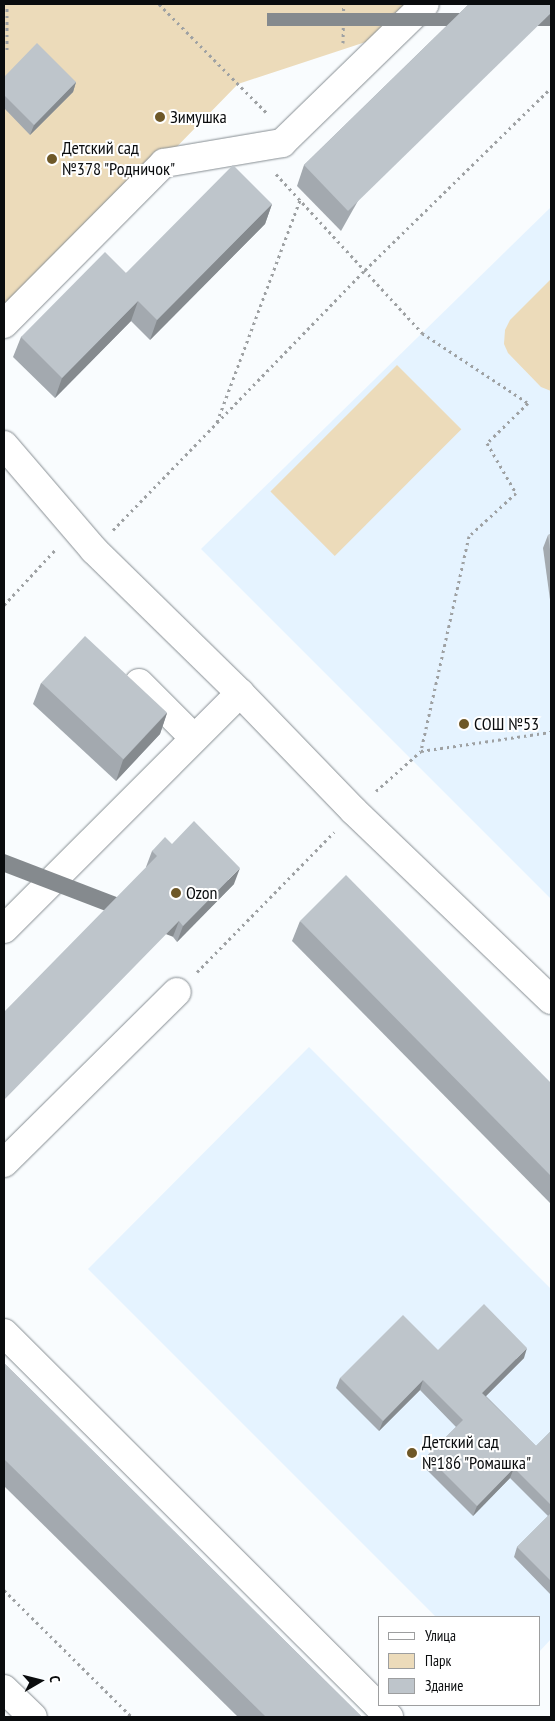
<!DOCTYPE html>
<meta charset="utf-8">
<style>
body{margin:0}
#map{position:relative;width:555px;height:1721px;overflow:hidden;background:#f9fcfe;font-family:"PT Sans Narrow",sans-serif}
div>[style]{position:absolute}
.built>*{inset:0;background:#e5f3ff}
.green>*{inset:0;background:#ecdbba;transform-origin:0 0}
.path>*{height:3px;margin-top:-1.5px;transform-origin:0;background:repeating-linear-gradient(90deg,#9ea1a3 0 2.5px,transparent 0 6.5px)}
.roads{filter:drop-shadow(0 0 1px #868d92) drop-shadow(0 0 1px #868d92)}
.minor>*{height:28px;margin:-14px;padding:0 14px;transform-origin:14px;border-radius:14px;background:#fff}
.wall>*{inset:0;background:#a3a9af}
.shaded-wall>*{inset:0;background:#858a8e;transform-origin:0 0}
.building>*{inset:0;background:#bec5cb;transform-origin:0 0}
.dots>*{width:14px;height:14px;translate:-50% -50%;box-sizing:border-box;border:2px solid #fff;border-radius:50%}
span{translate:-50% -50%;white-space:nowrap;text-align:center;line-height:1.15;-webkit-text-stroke:4px #fff;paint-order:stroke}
.poi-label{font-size:18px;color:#0a0c0e}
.left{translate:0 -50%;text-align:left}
.frame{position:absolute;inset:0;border:5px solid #0a0c0e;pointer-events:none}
.legend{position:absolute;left:378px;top:1616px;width:162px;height:90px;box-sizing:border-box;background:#fff;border:1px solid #9d9e9f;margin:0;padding:6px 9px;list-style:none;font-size:15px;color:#0a0c0e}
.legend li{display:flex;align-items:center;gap:10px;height:25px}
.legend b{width:25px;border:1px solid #9d9e9f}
.north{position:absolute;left:15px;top:1656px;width:50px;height:50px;-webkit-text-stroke:4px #fff;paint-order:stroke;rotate:82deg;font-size:14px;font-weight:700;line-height:20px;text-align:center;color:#0a0c0e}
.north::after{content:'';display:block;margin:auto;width:18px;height:22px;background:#0a0c0e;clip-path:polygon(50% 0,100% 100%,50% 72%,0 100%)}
</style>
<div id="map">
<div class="built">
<i style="clip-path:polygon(551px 207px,551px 899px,201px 549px)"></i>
<i style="clip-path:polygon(309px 1047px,551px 1289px,551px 1639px,539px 1652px,539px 1617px,436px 1617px,88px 1269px)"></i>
</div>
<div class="green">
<i style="clip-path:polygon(4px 4px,425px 4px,396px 32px,238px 84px,4px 324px)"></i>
<i style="clip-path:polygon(551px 279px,551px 391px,541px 387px,508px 353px,504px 344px,505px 330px,510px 320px)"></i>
<i style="left:397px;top:365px;width:91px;height:179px;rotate:45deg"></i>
</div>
<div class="path">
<i style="left:159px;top:4px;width:156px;rotate:45.3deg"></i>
<i style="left:343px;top:43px;width:39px;rotate:-89deg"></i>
<i style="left:7px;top:50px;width:46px;rotate:-90deg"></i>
<i style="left:276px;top:174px;width:216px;rotate:47.4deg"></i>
<i style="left:422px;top:333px;width:127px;rotate:33.4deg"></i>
<i style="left:528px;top:403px;width:57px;rotate:135.7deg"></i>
<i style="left:487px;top:443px;width:58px;rotate:59.9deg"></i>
<i style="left:516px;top:493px;width:64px;rotate:137.5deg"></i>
<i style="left:469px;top:536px;width:220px;rotate:102.6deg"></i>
<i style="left:217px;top:422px;width:237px;rotate:-69.5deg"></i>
<i style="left:113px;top:530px;width:362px;rotate:-45.9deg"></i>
<i style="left:365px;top:270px;width:260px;rotate:-44.4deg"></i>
<i style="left:4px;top:605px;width:76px;rotate:-47.1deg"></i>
<i style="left:376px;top:791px;width:60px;rotate:-41.6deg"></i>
<i style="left:421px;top:751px;width:131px;rotate:-8.3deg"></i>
<i style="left:197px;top:972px;width:196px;rotate:-45.6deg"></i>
<i style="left:4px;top:1590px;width:180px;rotate:44.8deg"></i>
</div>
<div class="roads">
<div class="minor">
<i style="left:4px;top:324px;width:227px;rotate:-45.2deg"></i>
<i style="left:164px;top:163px;width:120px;rotate:-9.6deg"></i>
<i style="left:282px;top:143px;width:199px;rotate:-44.2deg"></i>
<i style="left:4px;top:445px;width:138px;rotate:49.4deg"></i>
<i style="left:94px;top:550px;width:204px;rotate:44.4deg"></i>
<i style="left:240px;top:693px;width:164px;rotate:46deg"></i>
<i style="left:354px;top:811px;width:273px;rotate:43.8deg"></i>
<i style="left:139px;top:683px;width:78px;rotate:45deg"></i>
<i style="left:4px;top:929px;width:334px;rotate:-45deg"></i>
<i style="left:4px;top:1163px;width:243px;rotate:-44.7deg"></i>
<i style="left:4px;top:1333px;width:544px;rotate:44.93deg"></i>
<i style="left:4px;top:1689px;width:40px;rotate:44deg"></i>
</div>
</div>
<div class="wall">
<i style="clip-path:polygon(469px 4px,341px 231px,297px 186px,304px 165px)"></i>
<i style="clip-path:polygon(4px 75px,5px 76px,76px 82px,73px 92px,30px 135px,4px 108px)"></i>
<i style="clip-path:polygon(272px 204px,265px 224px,150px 340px,131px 321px,55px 398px,13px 357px,21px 337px,126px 273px)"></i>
<i style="clip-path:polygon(551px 534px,551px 607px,543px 548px,548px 535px)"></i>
<i style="clip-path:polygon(41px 683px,167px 713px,160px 734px,116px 781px,33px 704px)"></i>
<i style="clip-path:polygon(172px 844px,234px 884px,177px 942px,173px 937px,146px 867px,152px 851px)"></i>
<i style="clip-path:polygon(300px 921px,551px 1083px,551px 1204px,292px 941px)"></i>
<i style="clip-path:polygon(524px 1358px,486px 1396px,536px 1446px,551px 1431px,551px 1595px,514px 1557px,517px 1547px,548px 1516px,510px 1478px,473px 1516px,423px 1466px,427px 1456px,456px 1427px,420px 1390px,379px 1431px,336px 1388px,340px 1378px)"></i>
<i style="clip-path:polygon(4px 1363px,362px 1717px,238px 1717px,4px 1486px)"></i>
</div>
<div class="shaded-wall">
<i style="left:551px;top:13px;width:13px;height:284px;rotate:90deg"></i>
<i style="clip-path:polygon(76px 82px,73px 92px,30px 135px,34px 125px)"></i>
<i style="clip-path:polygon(272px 204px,265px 224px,150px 340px,157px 320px)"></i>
<i style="clip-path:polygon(138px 301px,131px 321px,55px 398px,62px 378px)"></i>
<i style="clip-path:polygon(167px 713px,160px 734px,116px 781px,123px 760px)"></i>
<i style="clip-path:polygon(240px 868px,234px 884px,177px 942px,183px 926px)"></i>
<i style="left:179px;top:921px;width:17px;height:250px;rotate:111deg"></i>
<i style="clip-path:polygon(527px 1348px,524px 1358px,479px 1403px,482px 1393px)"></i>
<i style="clip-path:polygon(423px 1380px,420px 1390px,379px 1431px,383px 1421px)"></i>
<i style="clip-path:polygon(514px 1468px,510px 1478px,473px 1516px,477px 1506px)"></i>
</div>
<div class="building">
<i style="clip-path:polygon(469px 4px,551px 4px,551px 13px,348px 211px,304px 165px)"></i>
<i style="clip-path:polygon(37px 43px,76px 82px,34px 125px,4px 95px,4px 75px,5px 76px)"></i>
<i style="clip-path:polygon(233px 165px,272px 204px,157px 320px,138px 301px,62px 378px,21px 337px,105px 252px,126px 273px)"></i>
<i style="clip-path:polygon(551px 534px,551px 557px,548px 535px)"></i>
<i style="left:85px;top:636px;width:112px;height:64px;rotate:43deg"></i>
<i style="clip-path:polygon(194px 821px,240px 868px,183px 926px,179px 921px,4px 1100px,4px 1012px,157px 856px,152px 851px,165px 837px,172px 844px)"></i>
<i style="clip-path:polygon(346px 875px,551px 1083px,551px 1176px,300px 921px)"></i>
<i style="clip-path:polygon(484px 1304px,527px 1348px,482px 1393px,536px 1446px,551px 1431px,551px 1505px,514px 1468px,477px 1506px,427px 1456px,463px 1420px,423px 1380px,383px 1421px,340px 1378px,403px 1315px,438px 1350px)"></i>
<i style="clip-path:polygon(4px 1363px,362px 1717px,266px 1717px,4px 1459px)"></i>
<i style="clip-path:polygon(551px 1513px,551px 1581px,517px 1547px)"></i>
</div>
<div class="dots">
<i style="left:160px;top:117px;background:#6e5828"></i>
<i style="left:52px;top:159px;background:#6e5828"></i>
<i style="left:464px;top:724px;background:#6e5828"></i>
<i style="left:176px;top:893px;background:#6e5828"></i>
<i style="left:412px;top:1453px;background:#6e5828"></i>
</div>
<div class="poi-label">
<span class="left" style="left:170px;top:117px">Зимушка</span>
<span class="left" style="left:62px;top:159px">Детский сад<br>№378 "Родничок"</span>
<span class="left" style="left:474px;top:724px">СОШ №53</span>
<span class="left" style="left:186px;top:893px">Ozon</span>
<span class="left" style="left:422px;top:1453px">Детский сад<br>№186 "Ромашка"</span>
</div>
<div class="frame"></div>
<ul class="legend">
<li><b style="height:6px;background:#fff"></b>Улица</li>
<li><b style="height:14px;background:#ecdbba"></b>Парк</li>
<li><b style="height:14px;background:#bec5cb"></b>Здание</li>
</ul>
<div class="north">С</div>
</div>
